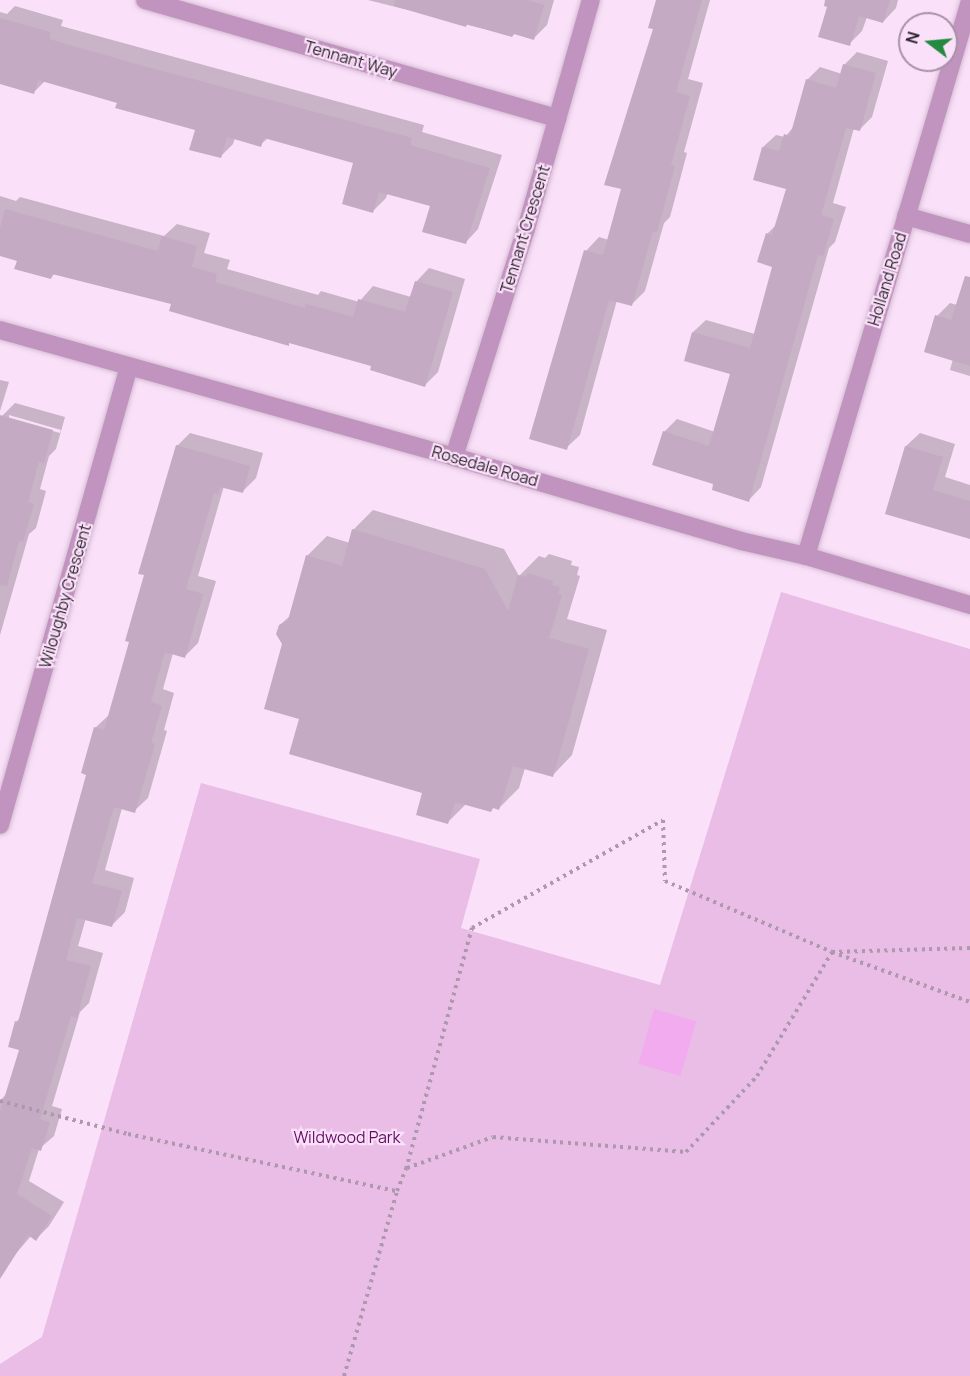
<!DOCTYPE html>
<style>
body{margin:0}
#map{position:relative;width:970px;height:1376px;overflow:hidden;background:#fae0f9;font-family:Manrope,sans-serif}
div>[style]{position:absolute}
.green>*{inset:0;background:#e9bde6}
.water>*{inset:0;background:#f2abef;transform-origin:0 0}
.shadow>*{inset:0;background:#0003}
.building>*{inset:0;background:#c4abc3}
.path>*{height:4px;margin-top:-2px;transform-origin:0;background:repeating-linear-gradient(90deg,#ad99ad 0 3px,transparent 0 7.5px)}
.roads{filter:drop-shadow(0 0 2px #d4bdd3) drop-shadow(0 0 2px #d4bdd3)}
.street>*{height:18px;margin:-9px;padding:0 9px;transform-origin:9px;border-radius:9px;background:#c193bf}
span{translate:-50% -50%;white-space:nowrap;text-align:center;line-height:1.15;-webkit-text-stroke:4.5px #fae0f9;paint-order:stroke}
.street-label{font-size:16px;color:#281f28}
.park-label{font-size:16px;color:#620c62}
.north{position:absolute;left:898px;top:12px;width:60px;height:60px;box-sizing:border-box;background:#fae0f9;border:2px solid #a693a5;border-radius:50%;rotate:286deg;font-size:16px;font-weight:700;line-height:24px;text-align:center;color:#281f28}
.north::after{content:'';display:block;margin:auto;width:21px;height:27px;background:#248a3f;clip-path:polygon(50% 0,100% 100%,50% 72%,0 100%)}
</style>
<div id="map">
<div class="green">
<i style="clip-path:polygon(781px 592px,970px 649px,970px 1376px,0 1376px,0 1364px,42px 1337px,201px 783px,480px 859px,461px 928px,660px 985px)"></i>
</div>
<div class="water">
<i style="left:654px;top:1009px;width:44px;height:57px;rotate:16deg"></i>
</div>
<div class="shadow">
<i style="clip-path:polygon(368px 0,554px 0,547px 25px,534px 38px,515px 33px,512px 36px)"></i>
<i style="clip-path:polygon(663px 0,710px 0,688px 79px,703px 83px,684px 152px,687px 153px,670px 217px,664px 223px,645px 291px,632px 304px,617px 300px,580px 435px,566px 448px,586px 251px,599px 237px,609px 240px,623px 188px)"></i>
<i style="clip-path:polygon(831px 0,898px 0,896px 8px,883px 22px,867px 17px,862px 31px,849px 44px)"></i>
<i style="clip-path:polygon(15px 6px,63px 20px,61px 26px,424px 125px,422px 132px,502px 155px,478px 229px,466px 242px,432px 205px,388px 192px,386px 198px,373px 211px,355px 162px,268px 138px,260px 145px,235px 138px,233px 144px,220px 157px,197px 129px,118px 102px,45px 81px,34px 92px,0 83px,0 12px,7px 14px)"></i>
<i style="clip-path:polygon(857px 52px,888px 61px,872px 117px,859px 130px,854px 128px,833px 203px,846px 207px,835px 242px,829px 248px,761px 487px,749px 500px,715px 483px,664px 432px,677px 419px,715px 432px,732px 373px,693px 332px,706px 320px,755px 334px,774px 266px,767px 234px,776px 225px,788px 188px,763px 147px,776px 135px,785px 137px,795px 125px,807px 80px,820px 67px,842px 74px,844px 65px)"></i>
<i style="clip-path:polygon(0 196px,16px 201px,20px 197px,164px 236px,177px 224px,210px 233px,204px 253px,230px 260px,227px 269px,318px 295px,321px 291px,359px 302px,373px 286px,411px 297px,416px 282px,429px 268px,465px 279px,438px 372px,425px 385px,373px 365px,291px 341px,288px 344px,172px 303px,55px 273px,51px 278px,19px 260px,0 254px)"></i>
<i style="clip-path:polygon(970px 290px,970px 376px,950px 370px,953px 359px,937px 316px,950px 303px,957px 305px)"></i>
<i style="clip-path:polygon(0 380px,9px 382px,0 411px)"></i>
<i style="clip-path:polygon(evenodd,15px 403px,65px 417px,56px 449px,49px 456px,40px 489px,46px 491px,36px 528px,29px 534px,0 635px,0 424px,2px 416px,15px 403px,9px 415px,61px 430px,60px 433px,9px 419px,9px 415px)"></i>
<i style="clip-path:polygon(190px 433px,263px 453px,256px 478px,243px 491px,224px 486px,198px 576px,216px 581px,198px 643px,185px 656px,173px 653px,163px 689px,174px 693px,164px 730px,167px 731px,148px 798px,134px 811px,122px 808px,105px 870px,134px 878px,125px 912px,112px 925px,86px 918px,78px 946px,103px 953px,89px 1003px,80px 1012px,52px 1106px,62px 1109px,54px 1136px,39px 1149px,29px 1181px,64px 1202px,49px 1226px,36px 1239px,31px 1236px,12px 1258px,0 1251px,0 1101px,7px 1093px,21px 1049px,16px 1022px,21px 1017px,88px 774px,95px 728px,109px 715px,131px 641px,177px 446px)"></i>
<i style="clip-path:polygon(920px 433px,955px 444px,945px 477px,970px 485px,970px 537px,887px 513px,906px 446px)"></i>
<i style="clip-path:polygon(373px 510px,504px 549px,519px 576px,539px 556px,545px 558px,549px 554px,572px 561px,571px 565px,579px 567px,577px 575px,580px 576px,567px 619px,607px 630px,572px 755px,553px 775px,525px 768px,519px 788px,499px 808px,466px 804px,448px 822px,424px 792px,301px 718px,280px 625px,292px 614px,307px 556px,327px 536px,350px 543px,353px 530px)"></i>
</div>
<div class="building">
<i style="clip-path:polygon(395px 0,527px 0,544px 5px,534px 40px,514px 34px,512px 37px,467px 24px,466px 27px,394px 6px)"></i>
<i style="clip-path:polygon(656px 0,702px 0,676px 92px,690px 96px,671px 165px,675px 166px,657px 232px,653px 231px,632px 306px,609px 300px,567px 450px,529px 439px,584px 250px,603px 255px,621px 189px,604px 185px,653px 29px,648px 28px)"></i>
<i style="clip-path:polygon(825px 0,890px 0,883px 23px,859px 16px,850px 46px,818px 37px,827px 7px,824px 6px)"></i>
<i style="clip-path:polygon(0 18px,51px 32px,49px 39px,129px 62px,412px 138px,410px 145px,490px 168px,466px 244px,422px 232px,430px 206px,379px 192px,373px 213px,342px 204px,353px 163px,264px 138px,261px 147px,227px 137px,221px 158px,189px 150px,195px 130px,115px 108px,117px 103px,38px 80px,34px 94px,0 84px)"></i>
<i style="clip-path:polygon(843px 64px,876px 73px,860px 131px,846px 128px,821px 215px,834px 219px,823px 256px,818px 255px,749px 502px,712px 490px,713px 484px,652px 465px,663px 431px,709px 446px,730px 374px,684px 361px,692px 332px,750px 348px,772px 267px,757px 262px,766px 233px,772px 235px,786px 189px,753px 180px,762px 147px,779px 151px,784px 134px,790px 136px,806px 79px,836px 88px)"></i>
<i style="clip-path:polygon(5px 209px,158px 251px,162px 236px,197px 246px,192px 267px,217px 274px,215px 282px,305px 308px,306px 304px,353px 317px,358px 299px,405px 312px,415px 281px,453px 292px,425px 387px,370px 370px,371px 366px,289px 343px,289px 346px,169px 311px,171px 304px,52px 274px,51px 279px,14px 269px,17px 261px,0 256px,0 229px)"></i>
<i style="clip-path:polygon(965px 276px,970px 277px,970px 366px,924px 352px,935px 315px,951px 320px)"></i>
<i style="clip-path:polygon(0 415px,53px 430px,44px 463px,39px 462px,28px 502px,34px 504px,23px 542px,19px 541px,7px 586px,0 585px)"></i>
<i style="clip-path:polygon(176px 445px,250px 466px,243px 493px,220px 487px,218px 494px,214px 493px,186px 589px,203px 594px,185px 658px,165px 652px,151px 702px,162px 706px,151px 743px,155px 744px,135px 813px,114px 807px,92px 883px,122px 891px,112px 927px,77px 918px,66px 960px,91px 966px,77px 1018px,71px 1016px,40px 1119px,50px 1122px,41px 1151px,32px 1148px,17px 1194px,52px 1216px,36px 1241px,28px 1235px,0 1279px,0 1112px,19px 1050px,8px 1047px,15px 1021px,18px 1022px,86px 775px,81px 773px,94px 727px,104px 730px,129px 642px,125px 641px,144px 575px,138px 574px)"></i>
<i style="clip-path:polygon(905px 446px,943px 457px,933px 490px,970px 501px,970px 539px,885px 514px)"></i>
<i style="clip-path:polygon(352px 529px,485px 569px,508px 611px,518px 575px,526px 577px,528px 573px,553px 581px,552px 585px,560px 587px,558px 594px,562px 595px,549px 638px,589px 649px,553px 777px,513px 766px,499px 810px,493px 808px,491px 812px,455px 802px,448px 824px,416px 815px,422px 793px,289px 754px,299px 719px,264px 709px,282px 644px,276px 634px,279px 625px,288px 620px,306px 555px,342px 566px)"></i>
</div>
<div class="path">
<i style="left:0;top:1101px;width:132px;rotate:14.5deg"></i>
<i style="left:128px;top:1134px;width:275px;rotate:12deg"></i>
<i style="left:407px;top:1168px;width:91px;rotate:-19.8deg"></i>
<i style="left:493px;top:1137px;width:194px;rotate:4.4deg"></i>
<i style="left:686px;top:1152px;width:104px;rotate:-46.9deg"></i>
<i style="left:757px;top:1076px;width:145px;rotate:-58.8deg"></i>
<i style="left:832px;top:952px;width:138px;rotate:-1.7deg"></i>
<i style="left:344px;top:1376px;width:192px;rotate:-74deg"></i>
<i style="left:397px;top:1191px;width:24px;rotate:-68deg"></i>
<i style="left:406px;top:1169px;width:250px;rotate:-74.7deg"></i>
<i style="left:472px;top:928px;width:219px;rotate:-29.5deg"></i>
<i style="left:663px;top:820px;width:61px;rotate:88.1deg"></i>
<i style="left:665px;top:881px;width:181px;rotate:23deg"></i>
<i style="left:832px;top:952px;width:147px;rotate:19.9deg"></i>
</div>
<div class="roads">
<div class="street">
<i style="left:145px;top:0;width:429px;rotate:16deg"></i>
<i style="left:906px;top:216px;width:66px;rotate:15.7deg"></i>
<i style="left:0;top:330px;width:471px;rotate:15.6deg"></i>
<i style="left:454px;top:457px;width:299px;rotate:16.3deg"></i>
<i style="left:741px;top:541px;width:67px;rotate:13deg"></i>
<i style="left:806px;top:556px;width:171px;rotate:16.6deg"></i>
<i style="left:454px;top:457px;width:239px;rotate:-72.5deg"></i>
<i style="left:526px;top:229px;width:238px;rotate:-74.2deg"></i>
<i style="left:806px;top:556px;width:579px;rotate:-73.54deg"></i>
<i style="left:0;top:825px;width:476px;rotate:-74.3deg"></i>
</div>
</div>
<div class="street-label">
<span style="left:351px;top:59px;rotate:16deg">Tennant Way</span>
<span style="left:525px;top:229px;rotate:-73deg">Tennant Crescent</span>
<span style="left:887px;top:279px;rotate:-73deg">Holland Road</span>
<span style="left:485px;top:466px;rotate:16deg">Rosedale Road</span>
<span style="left:65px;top:596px;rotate:-74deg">Wiloughby Crescent</span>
</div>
<div class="park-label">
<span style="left:347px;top:1137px">Wildwood Park</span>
</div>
<div class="north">N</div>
</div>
